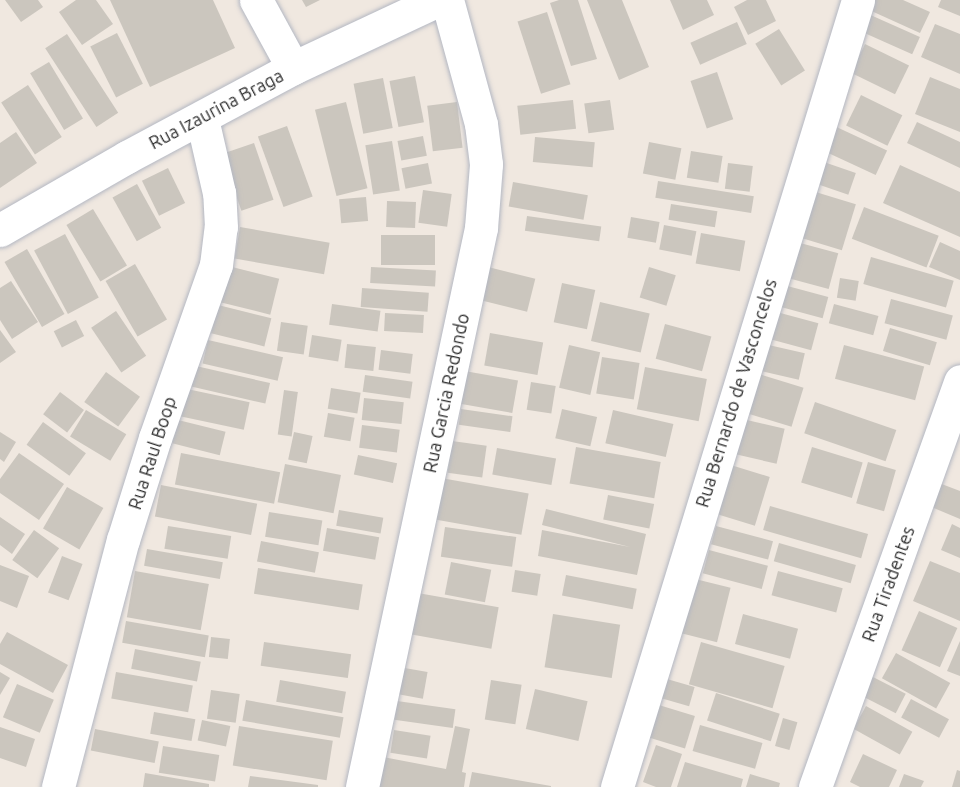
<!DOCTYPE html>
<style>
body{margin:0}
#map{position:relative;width:960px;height:787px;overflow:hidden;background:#f0e8e0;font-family:Ubuntu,sans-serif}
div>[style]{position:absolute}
.building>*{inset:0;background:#cbc6be;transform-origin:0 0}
.roads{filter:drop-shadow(0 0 2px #b3b7c2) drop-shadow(0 0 2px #b3b7c2)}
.minor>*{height:33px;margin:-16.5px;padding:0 16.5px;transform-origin:16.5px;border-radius:16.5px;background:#fff}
span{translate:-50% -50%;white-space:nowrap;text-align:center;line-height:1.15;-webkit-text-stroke:4.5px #fff;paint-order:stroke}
.street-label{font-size:18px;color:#2e2e2e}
</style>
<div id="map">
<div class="building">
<i style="clip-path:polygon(5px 0,38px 0,43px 7px,21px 22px)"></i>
<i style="clip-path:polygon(76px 0,96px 0,113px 24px,82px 45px,59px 12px)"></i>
<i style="clip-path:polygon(110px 0,213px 0,235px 48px,150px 87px)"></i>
<i style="clip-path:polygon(302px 0,320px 0,306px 7px)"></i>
<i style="clip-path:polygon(559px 0,578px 0,597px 59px,571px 66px,550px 3px)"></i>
<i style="clip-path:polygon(587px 0,622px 0,649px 67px,619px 80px)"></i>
<i style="clip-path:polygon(670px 0,707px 0,714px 15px,683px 30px)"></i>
<i style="clip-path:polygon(747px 0,766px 0,776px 21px,748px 35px,734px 7px)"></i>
<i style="clip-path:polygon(871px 0,903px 0,930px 12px,920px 33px,867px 9px)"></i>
<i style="clip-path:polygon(941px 0,960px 0,960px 16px,938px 7px)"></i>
<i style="left:547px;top:12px;width:76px;height:31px;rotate:72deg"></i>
<i style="left:866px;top:13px;width:59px;height:19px;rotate:24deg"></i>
<i style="left:737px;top:22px;width:24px;height:51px;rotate:66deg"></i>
<i style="clip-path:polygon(935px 24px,960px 34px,960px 74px,921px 57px)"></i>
<i style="left:779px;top:29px;width:49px;height:28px;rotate:58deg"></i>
<i style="left:117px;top:33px;width:57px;height:30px;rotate:63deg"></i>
<i style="left:67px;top:34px;width:94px;height:26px;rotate:57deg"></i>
<i style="left:865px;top:44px;width:49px;height:32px;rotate:26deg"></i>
<i style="left:49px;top:62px;width:66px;height:22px;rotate:59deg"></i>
<i style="left:717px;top:72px;width:50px;height:28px;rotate:71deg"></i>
<i style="left:415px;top:76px;width:47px;height:26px;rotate:79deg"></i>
<i style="clip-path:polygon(930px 77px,960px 89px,960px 132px,915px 114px)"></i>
<i style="left:383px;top:78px;width:51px;height:30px;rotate:79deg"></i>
<i style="left:28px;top:85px;width:62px;height:32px;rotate:57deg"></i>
<i style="left:861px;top:95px;width:46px;height:34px;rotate:26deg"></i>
<i style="left:573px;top:100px;width:29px;height:56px;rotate:84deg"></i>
<i style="left:610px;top:100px;width:30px;height:26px;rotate:82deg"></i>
<i style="left:346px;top:102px;width:89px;height:32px;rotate:76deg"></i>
<i style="left:457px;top:102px;width:46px;height:30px;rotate:83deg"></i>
<i style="clip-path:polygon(917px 122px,960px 142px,960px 168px,907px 143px)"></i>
<i style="left:830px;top:124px;width:63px;height:27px;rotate:25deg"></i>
<i style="left:287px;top:126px;width:75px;height:31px;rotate:70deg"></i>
<i style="clip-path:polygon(16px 132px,37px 163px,0 188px,0 143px)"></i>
<i style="left:423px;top:136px;width:20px;height:26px;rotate:79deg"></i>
<i style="left:535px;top:137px;width:60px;height:25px;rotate:5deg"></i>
<i style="left:392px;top:141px;width:50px;height:27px;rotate:81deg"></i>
<i style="left:649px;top:142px;width:33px;height:32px;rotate:11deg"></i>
<i style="left:254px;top:143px;width:60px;height:34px;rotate:71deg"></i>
<i style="left:691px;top:151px;width:32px;height:27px;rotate:9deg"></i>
<i style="left:818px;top:160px;width:40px;height:23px;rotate:19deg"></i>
<i style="left:428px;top:163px;width:21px;height:27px;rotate:79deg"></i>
<i style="left:728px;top:163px;width:25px;height:26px;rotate:7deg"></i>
<i style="clip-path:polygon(900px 165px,960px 192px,960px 237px,883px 203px)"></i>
<i style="left:168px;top:168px;width:39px;height:29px;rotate:64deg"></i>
<i style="left:658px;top:181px;width:97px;height:17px;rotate:9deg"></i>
<i style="left:513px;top:182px;width:76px;height:25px;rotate:10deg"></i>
<i style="left:137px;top:184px;width:50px;height:28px;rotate:61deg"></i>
<i style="left:423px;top:190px;width:29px;height:33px;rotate:8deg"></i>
<i style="left:809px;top:190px;width:49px;height:48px;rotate:17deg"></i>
<i style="left:366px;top:197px;width:24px;height:27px;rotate:85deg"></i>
<i style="left:387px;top:201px;width:29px;height:26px;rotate:2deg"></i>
<i style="left:671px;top:204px;width:47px;height:16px;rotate:9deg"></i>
<i style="left:864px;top:207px;width:80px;height:34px;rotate:21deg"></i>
<i style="left:93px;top:209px;width:66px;height:31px;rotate:59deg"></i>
<i style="left:527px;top:216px;width:75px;height:15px;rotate:8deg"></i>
<i style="left:631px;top:217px;width:29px;height:21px;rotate:10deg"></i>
<i style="left:664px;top:225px;width:33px;height:25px;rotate:11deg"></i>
<i style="left:240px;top:227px;width:91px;height:32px;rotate:10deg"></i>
<i style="left:701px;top:233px;width:45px;height:31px;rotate:10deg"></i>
<i style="left:65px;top:234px;width:72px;height:35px;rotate:62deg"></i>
<i style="left:381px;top:235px;width:54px;height:30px"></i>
<i style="left:789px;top:240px;width:51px;height:37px;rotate:15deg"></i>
<i style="clip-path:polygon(940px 242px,960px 251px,960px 280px,929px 267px)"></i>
<i style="left:27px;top:249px;width:75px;height:26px;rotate:60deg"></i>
<i style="left:871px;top:257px;width:86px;height:28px;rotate:16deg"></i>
<i style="left:135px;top:264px;width:64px;height:34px;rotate:60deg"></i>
<i style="left:220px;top:264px;width:61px;height:37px;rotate:14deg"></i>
<i style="left:480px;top:265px;width:57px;height:34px;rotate:14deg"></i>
<i style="left:371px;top:267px;width:65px;height:16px;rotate:3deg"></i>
<i style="left:649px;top:267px;width:28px;height:32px;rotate:17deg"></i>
<i style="left:840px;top:278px;width:19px;height:20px;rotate:9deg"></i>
<i style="clip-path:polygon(11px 281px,38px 322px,12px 339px,0 320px,0 288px)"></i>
<i style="left:562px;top:283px;width:34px;height:40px;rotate:12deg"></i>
<i style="left:780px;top:284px;width:50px;height:22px;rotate:15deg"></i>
<i style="left:362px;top:288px;width:67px;height:19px;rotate:4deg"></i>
<i style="left:891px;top:299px;width:64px;height:25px;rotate:15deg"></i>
<i style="left:600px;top:302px;width:51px;height:40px;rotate:13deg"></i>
<i style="left:332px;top:304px;width:49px;height:21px;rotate:8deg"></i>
<i style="left:834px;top:304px;width:46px;height:20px;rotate:15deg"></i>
<i style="left:218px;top:305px;width:55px;height:29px;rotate:14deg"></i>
<i style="left:116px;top:311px;width:54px;height:30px;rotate:56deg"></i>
<i style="left:773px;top:311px;width:47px;height:28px;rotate:15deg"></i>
<i style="left:385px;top:313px;width:39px;height:18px;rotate:3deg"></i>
<i style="left:76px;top:320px;width:18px;height:25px;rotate:63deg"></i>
<i style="left:281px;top:322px;width:27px;height:29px;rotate:8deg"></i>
<i style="left:665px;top:324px;width:48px;height:36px;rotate:15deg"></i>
<i style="left:890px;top:328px;width:49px;height:24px;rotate:17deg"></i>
<i style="clip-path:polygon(0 330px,16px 352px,0 363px)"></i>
<i style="left:490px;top:333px;width:54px;height:33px;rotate:10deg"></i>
<i style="left:312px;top:335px;width:30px;height:22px;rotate:9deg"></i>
<i style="left:208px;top:340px;width:77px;height:24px;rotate:13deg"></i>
<i style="left:760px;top:343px;width:46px;height:27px;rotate:13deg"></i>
<i style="left:347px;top:344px;width:29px;height:24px;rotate:6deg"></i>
<i style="left:569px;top:345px;width:32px;height:44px;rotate:13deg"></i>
<i style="left:844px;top:345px;width:83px;height:35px;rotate:15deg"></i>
<i style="left:381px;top:350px;width:32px;height:20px;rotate:7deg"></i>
<i style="left:602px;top:357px;width:38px;height:37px;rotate:9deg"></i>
<i style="left:196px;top:366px;width:76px;height:21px;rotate:13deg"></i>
<i style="left:645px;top:367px;width:63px;height:43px;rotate:11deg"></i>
<i style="left:453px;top:369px;width:66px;height:33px;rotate:10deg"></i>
<i style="left:749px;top:371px;width:57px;height:41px;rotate:17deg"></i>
<i style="left:106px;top:372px;width:42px;height:37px;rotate:36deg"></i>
<i style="left:365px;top:375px;width:48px;height:17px;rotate:8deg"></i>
<i style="left:531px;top:382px;width:25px;height:28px;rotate:9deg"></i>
<i style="left:331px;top:388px;width:30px;height:21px;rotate:9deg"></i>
<i style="left:187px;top:389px;width:64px;height:28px;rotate:12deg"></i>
<i style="left:284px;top:390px;width:14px;height:45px;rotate:8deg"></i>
<i style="left:60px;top:392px;width:30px;height:28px;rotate:37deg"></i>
<i style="left:364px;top:398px;width:40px;height:22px;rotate:6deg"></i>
<i style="left:815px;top:402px;width:86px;height:33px;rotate:19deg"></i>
<i style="left:461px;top:409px;width:52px;height:16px;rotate:8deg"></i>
<i style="left:562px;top:409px;width:36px;height:30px;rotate:13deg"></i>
<i style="left:86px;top:410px;width:47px;height:31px;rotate:31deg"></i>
<i style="left:613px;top:410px;width:62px;height:34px;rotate:13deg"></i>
<i style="left:328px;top:413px;width:27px;height:24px;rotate:10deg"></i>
<i style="left:734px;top:417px;width:52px;height:36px;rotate:13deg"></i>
<i style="left:178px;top:420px;width:49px;height:24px;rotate:14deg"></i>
<i style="left:43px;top:422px;width:53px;height:28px;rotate:36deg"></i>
<i style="left:362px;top:425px;width:38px;height:23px;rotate:7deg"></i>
<i style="clip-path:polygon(0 432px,16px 442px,4px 462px,0 459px)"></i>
<i style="left:294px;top:432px;width:19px;height:28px;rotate:12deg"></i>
<i style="left:452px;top:441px;width:35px;height:32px;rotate:8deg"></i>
<i style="left:576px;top:447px;width:86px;height:37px;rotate:10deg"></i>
<i style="left:812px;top:447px;width:53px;height:37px;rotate:17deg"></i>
<i style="left:497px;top:448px;width:60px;height:27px;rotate:10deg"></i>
<i style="clip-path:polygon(19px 453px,64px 484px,39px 520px,0 493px,0 479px)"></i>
<i style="left:181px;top:453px;width:101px;height:32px;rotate:11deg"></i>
<i style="left:358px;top:455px;width:40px;height:20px;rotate:12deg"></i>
<i style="left:721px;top:462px;width:51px;height:51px;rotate:17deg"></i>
<i style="left:868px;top:462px;width:29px;height:43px;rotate:16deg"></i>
<i style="left:285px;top:464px;width:57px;height:39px;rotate:11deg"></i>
<i style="left:441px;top:478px;width:89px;height:42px;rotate:10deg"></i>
<i style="clip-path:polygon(939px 483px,960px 491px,960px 519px,929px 506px)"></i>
<i style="left:161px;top:485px;width:98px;height:32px;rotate:11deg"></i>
<i style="left:67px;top:487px;width:42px;height:48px;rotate:30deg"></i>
<i style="left:608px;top:495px;width:47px;height:25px;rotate:11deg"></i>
<i style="left:770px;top:506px;width:102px;height:25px;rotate:16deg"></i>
<i style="clip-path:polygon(546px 509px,646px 534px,637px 575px,538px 556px,542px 530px,630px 547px,542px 525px)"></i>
<i style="left:339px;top:510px;width:45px;height:16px;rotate:10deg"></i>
<i style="left:269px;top:512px;width:54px;height:25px;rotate:9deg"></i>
<i style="clip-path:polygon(0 517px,25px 534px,12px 554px,0 545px)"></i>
<i style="clip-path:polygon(952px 524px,960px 528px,960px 558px,941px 550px)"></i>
<i style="left:168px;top:526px;width:64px;height:23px;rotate:9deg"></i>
<i style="left:716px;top:526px;width:59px;height:19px;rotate:15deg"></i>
<i style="left:445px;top:527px;width:72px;height:30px;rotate:8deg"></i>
<i style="left:327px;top:528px;width:53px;height:23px;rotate:10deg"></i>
<i style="left:34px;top:530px;width:31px;height:37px;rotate:36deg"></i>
<i style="left:261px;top:541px;width:59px;height:21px;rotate:11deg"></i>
<i style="left:779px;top:543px;width:80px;height:19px;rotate:16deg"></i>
<i style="left:147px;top:549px;width:77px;height:17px;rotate:10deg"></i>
<i style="left:709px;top:550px;width:61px;height:24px;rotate:15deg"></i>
<i style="left:62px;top:556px;width:22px;height:39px;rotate:21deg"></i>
<i style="clip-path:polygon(930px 561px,960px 573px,960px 621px,913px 601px)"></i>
<i style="left:451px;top:562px;width:41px;height:33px;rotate:11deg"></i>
<i style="clip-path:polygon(0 565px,29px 576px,17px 608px,0 601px)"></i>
<i style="left:258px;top:568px;width:106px;height:26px;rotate:9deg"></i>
<i style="left:515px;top:570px;width:26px;height:22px;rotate:9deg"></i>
<i style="left:135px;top:571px;width:75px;height:47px;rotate:10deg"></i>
<i style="left:778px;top:571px;width:67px;height:25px;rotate:15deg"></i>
<i style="left:566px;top:575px;width:72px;height:21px;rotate:11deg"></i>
<i style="left:683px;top:576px;width:49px;height:56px;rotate:14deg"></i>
<i style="left:412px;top:592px;width:88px;height:42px;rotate:10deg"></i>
<i style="left:919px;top:611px;width:42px;height:43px;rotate:24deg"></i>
<i style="left:553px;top:614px;width:68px;height:54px;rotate:9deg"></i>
<i style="left:743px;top:614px;width:57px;height:31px;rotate:15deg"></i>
<i style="left:126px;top:621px;width:84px;height:22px;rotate:10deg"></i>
<i style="clip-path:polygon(7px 632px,68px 665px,53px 693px,0 664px,0 644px)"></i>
<i style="left:211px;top:637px;width:19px;height:20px;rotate:6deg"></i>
<i style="clip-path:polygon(960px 641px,960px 676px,947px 671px)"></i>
<i style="left:264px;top:642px;width:88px;height:24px;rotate:8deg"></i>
<i style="left:701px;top:642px;width:87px;height:44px;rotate:16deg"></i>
<i style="left:135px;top:649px;width:67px;height:20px;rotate:11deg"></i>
<i style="left:896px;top:653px;width:62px;height:29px;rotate:29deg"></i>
<i style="left:399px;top:667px;width:29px;height:27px;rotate:10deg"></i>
<i style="clip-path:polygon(0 672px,10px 678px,0 695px)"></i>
<i style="left:116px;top:672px;width:78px;height:27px;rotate:10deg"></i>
<i style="left:871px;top:676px;width:39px;height:22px;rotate:27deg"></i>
<i style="left:660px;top:677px;width:36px;height:20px;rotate:16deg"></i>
<i style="left:280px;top:680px;width:67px;height:22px;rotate:10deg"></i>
<i style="left:491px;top:680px;width:31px;height:40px;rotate:9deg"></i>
<i style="left:17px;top:684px;width:40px;height:36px;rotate:23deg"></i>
<i style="left:535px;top:689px;width:54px;height:41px;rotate:13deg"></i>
<i style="left:211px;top:690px;width:29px;height:29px;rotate:8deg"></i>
<i style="left:716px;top:693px;width:67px;height:29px;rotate:18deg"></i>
<i style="left:911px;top:699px;width:43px;height:21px;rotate:28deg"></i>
<i style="left:246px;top:700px;width:99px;height:21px;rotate:10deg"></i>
<i style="left:397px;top:701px;width:59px;height:19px;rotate:8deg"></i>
<i style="left:649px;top:702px;width:48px;height:34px;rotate:17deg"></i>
<i style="left:866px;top:706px;width:53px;height:26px;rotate:29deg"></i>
<i style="left:154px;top:712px;width:42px;height:22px;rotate:10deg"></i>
<i style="left:783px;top:718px;width:15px;height:29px;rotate:16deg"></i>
<i style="left:202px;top:720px;width:29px;height:21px;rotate:12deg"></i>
<i style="left:700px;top:725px;width:65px;height:27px;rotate:16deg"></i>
<i style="left:239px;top:726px;width:95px;height:40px;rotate:9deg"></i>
<i style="clip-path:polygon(455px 726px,470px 729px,462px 772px,466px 773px,464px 787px,377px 787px,383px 757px,446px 769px)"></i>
<i style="clip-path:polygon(0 727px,35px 739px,26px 767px,0 758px)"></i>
<i style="left:95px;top:729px;width:65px;height:22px;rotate:11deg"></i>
<i style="left:394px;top:730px;width:37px;height:23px;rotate:9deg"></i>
<i style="clip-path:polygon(656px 745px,682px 754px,671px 787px,656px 787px,643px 782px)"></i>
<i style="left:163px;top:746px;width:57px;height:27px;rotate:9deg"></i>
<i style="clip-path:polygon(863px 754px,897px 770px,889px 787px,860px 787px,850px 782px)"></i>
<i style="clip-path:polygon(685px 762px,743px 779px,741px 787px,677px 787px)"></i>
<i style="clip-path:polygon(957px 770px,960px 771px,960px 787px,952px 787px)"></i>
<i style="clip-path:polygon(472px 772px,551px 786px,551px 787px,469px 787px)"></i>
<i style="clip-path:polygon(145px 773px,209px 784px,209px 787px,143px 787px)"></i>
<i style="clip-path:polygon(750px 774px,780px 783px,779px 787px,746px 787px)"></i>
<i style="clip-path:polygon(904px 774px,924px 781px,921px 787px,899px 787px)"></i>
<i style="clip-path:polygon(250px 776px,318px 785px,318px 787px,248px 787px)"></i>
</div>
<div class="roads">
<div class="minor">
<i style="left:256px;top:0;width:77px;rotate:61.4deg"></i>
<i style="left:0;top:230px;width:146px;rotate:-29.9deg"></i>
<i style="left:127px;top:157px;width:188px;rotate:-28.2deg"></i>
<i style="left:293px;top:68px;width:160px;rotate:-25.1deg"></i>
<i style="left:58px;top:787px;width:255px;rotate:-75.3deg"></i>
<i style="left:123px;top:540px;width:107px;rotate:-72.6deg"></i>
<i style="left:155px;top:438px;width:183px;rotate:-70.6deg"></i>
<i style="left:216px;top:265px;width:38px;rotate:-83deg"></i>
<i style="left:221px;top:227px;width:34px;rotate:-93deg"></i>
<i style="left:219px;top:193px;width:76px;rotate:-102.9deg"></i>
<i style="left:362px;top:787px;width:572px;rotate:-77.98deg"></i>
<i style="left:481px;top:228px;width:64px;rotate:-85.5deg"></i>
<i style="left:486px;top:164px;width:40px;rotate:-97.1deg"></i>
<i style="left:481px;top:124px;width:129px;rotate:-105.3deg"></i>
<i style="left:617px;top:787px;width:823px;rotate:-72.97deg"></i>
<i style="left:815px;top:787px;width:431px;rotate:-70.3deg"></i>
</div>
</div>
<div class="street-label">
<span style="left:216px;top:109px;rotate:-28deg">Rua Izaurina Braga</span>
<span style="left:446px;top:393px;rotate:-78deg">Rua Garcia Redondo</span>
<span style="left:736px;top:393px;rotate:-73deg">Rua Bernardo de Vasconcelos</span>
<span style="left:152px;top:453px;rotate:-72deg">Rua Raul Boop</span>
<span style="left:888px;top:584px;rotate:-70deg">Rua Tiradentes</span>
</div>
</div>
